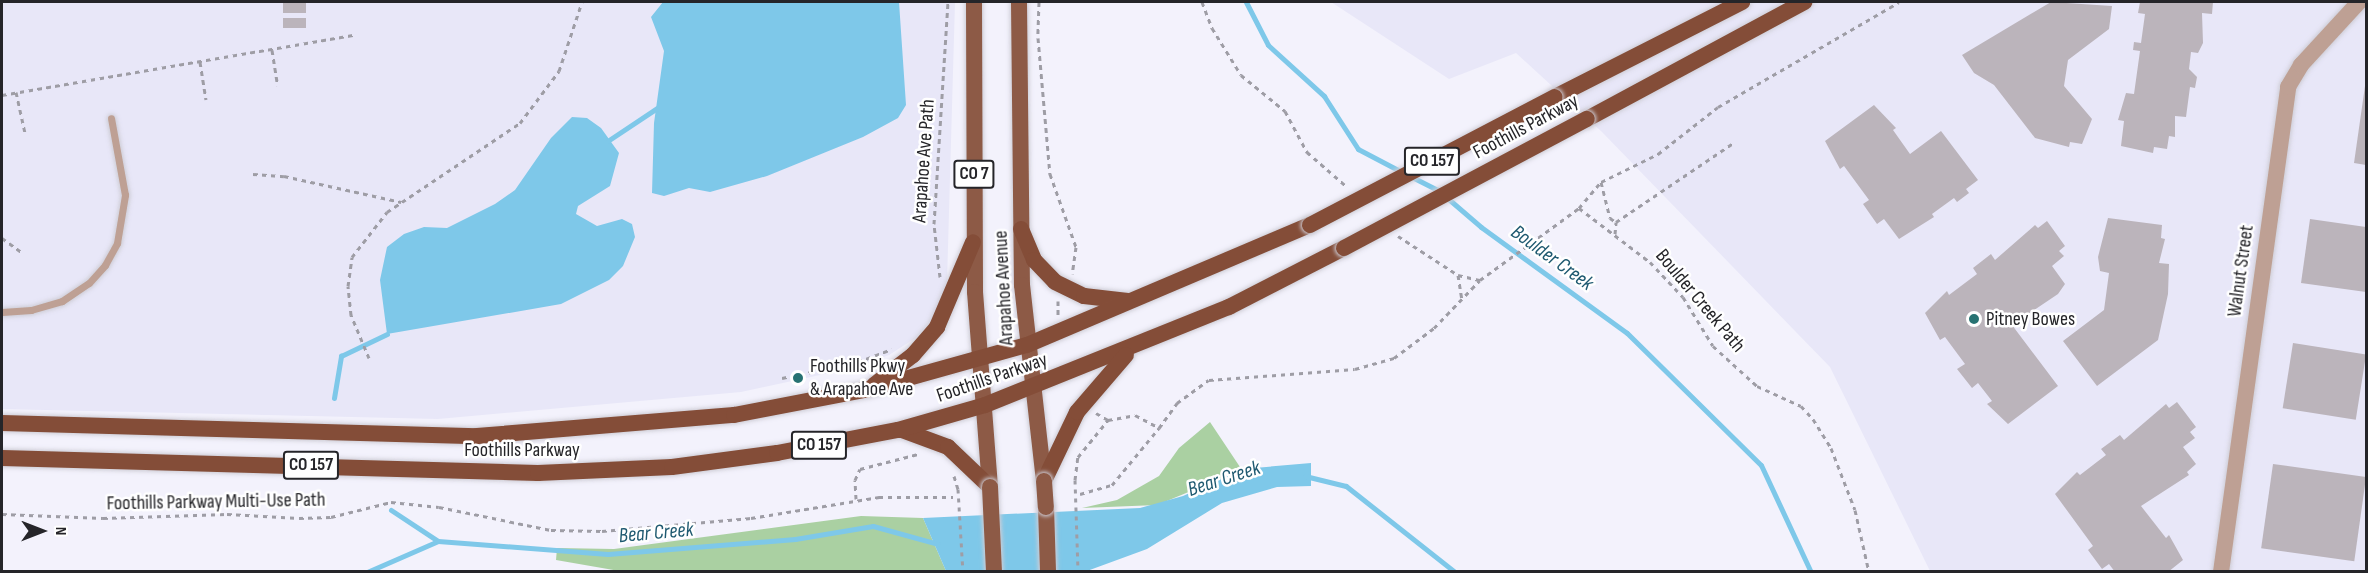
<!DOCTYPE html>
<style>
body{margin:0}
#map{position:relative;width:2368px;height:573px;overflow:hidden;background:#f3f2fc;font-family:"Sofia Sans Condensed",sans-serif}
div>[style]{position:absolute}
.built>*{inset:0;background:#e8e7f8}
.green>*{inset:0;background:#aad0a2}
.water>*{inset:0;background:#7ec8e9}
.stream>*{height:5px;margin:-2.5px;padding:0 2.5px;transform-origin:2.5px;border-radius:2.5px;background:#7ec8e9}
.building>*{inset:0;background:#bbb4bb;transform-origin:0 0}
.path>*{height:3px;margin-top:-1.5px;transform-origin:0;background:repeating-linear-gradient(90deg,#9e9da5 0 4.5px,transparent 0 9px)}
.roads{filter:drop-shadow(0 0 2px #cecdd6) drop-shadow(0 0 2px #cecdd6)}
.service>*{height:7px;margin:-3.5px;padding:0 3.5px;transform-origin:3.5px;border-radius:3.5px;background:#bea094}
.tertiary>*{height:16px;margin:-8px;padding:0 8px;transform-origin:8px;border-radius:8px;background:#bea094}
.primary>*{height:16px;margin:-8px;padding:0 8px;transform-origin:8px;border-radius:8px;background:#8d5a46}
.trunk>*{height:16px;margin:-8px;padding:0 8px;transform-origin:8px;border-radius:8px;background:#844d38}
.path-bridge>*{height:3px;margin-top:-1.5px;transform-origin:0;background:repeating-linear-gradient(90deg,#9e9da5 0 4.5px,transparent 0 9px)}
.bridges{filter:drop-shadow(0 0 2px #cecdd6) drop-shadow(0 0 2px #cecdd6)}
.primary-bridge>*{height:16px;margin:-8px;padding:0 8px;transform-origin:8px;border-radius:8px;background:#8d5a46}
.trunk-bridge>*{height:16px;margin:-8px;padding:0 8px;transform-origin:8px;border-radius:8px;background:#844d38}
.dots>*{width:16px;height:16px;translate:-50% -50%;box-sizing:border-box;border:3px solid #fff;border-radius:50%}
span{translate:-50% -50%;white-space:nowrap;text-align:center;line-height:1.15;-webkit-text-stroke:5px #fff;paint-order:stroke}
.shield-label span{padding:2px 4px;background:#fff;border:2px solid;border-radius:4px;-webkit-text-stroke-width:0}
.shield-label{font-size:18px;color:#252529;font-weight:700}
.street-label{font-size:20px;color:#252529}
.poi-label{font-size:20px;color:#252529}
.left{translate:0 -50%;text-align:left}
.water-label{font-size:21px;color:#1e5970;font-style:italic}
.frame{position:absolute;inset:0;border:3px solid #252529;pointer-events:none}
.north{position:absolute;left:12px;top:501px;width:60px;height:60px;-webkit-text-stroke:4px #fff;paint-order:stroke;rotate:90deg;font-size:16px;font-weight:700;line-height:24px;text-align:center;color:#252529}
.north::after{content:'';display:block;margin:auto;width:21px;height:27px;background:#252529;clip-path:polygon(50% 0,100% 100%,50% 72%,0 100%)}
</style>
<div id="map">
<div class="built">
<i style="clip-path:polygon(2px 2px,955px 2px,947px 282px,935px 316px,917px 337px,889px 355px,857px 367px,741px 392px,438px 419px,2px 409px)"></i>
<i style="clip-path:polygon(1331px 2px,2366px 2px,2366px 571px,1930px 571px,1830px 367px,1602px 132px,1516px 53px,1449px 79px)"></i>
</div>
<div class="green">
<i style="clip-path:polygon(1210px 422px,1242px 470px,1157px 505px,1082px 508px,1117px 500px,1159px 476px,1179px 448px)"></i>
<i style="clip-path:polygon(861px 516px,923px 518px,946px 571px,625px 572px,556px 560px,557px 548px,614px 549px)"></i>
</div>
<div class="water">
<i style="clip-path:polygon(663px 2px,899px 2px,906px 105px,898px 118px,863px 137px,767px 176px,710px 192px,689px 188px,664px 196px,652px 193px,654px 123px,664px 51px,651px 17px)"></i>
<i style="clip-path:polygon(572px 117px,587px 118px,601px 128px,619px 153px,610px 186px,578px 206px,576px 214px,597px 226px,622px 219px,632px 224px,635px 237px,623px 266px,609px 280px,561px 304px,387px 334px,380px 280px,387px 247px,404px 234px,424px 227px,447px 228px,495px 204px,515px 190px,551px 138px)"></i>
<i style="clip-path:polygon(1311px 463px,1311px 486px,1277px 487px,1222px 503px,1147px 549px,1087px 571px,946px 571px,923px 518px,1140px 508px,1183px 496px,1243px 469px)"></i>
</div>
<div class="stream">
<i style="left:1246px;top:2px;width:48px;rotate:62.9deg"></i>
<i style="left:1268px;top:45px;width:76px;rotate:42.3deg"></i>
<i style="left:1324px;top:96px;width:63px;rotate:57.3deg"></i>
<i style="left:1358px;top:149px;width:50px;rotate:27.6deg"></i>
<i style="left:609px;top:140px;width:58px;rotate:-33.7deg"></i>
<i style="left:1410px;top:176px;width:31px;rotate:27deg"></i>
<i style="left:1438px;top:190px;width:57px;rotate:40.7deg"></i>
<i style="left:1481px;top:227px;width:180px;rotate:36deg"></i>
<i style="left:1627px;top:333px;width:188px;rotate:44.6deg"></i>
<i style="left:1761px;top:465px;width:118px;rotate:65deg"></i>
<i style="left:334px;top:398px;width:43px;rotate:-80.5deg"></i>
<i style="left:341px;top:356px;width:51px;rotate:-25.6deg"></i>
<i style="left:1305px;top:476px;width:42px;rotate:13.7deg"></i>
<i style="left:1346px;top:486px;width:139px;rotate:38.3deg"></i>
<i style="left:391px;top:510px;width:56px;rotate:33.4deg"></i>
<i style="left:367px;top:572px;width:77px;rotate:-23.6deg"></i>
<i style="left:438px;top:541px;width:170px;rotate:4.4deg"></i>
<i style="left:608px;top:554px;width:188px;rotate:-4.6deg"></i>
<i style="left:795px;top:539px;width:79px;rotate:-9.5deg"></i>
<i style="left:873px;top:526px;width:67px;rotate:15.5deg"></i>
</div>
<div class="building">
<i style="clip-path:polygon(2051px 2px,2112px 6px,2109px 29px,2068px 60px,2064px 86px,2092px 119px,2082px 144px,2070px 142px,2069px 147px,2035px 138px,1994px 85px,1974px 73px,1962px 55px)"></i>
<i style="clip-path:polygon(2140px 2px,2213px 2px,2212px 14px,2202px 13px,2203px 43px,2198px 53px,2191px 52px,2189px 69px,2197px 77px,2195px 88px,2190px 87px,2186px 117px,2175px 116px,2175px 137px,2169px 136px,2167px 149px,2154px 147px,2153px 153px,2121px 146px,2124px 121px,2118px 120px,2126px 93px,2134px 94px,2140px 51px,2133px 50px,2134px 42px,2141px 43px,2145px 14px,2138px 13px)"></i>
<i style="left:283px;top:3px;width:23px;height:10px"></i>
<i style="left:283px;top:18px;width:23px;height:10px"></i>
<i style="clip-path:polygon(2365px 86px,2366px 86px,2366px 165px,2354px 163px)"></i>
<i style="clip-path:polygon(1874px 105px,1896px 128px,1893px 130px,1910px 154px,1941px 131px,1978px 180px,1966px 189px,1969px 193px,1957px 202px,1954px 198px,1932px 214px,1934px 217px,1899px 239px,1884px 219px,1877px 224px,1863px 204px,1869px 200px,1844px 166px,1840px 169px,1825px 141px)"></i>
<i style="clip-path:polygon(2108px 218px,2162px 225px,2161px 238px,2165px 239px,2159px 263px,2169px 264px,2168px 294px,2158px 340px,2097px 386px,2063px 341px,2104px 310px,2109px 273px,2100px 271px,2098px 257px)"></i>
<i style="clip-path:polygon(2310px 219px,2366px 227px,2366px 292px,2301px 283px)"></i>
<i style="clip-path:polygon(2047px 221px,2065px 246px,2059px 251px,2064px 256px,2052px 266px,2065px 284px,2058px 294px,2012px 325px,2058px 386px,2008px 424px,1987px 404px,1992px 401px,1978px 383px,1972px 388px,1957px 369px,1965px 364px,1945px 337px,1940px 340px,1925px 313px,1947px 291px,1949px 295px,1977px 274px,1973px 268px,1991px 254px,1995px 260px,2035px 225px,2038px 228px)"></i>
<i style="left:2293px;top:343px;width:74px;height:66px;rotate:9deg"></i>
<i style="clip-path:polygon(2177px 402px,2196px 427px,2190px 432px,2195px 438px,2183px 447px,2196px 464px,2187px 472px,2189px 475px,2141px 506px,2166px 538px,2169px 535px,2183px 560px,2168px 572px,2115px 572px,2109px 564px,2102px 569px,2088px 550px,2093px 546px,2055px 494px,2077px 472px,2080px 475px,2106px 455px,2101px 449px,2120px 435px,2124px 440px,2166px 404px,2169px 408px)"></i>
<i style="left:2273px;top:464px;width:94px;height:85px;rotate:8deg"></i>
</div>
<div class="path">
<i style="left:1039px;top:2px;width:36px;rotate:92deg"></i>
<i style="left:1038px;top:38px;width:137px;rotate:85deg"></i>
<i style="left:1050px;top:174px;width:77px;rotate:70.4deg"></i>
<i style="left:1076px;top:247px;width:27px;rotate:98deg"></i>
<i style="left:1202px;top:2px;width:28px;rotate:69deg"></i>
<i style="left:1212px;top:28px;width:55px;rotate:58.3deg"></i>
<i style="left:1241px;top:75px;width:57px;rotate:39.3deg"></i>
<i style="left:1285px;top:111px;width:47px;rotate:61.8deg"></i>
<i style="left:1307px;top:152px;width:50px;rotate:41deg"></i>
<i style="left:272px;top:50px;width:36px;rotate:81deg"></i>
<i style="left:200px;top:62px;width:38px;rotate:81deg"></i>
<i style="left:16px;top:92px;width:42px;rotate:77.6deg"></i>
<i style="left:2px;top:95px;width:356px;rotate:-9.7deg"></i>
<i style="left:253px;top:174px;width:31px;rotate:4deg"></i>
<i style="left:284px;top:176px;width:120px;rotate:12.5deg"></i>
<i style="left:1601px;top:182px;width:37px;rotate:76deg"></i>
<i style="left:1610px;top:218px;width:7px;rotate:34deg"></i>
<i style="left:1579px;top:208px;width:89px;rotate:37.3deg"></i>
<i style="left:1650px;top:262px;width:48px;rotate:46.7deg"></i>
<i style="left:1683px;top:297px;width:57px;rotate:58.5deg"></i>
<i style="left:1713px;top:346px;width:59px;rotate:42.3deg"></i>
<i style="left:1757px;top:386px;width:48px;rotate:24.4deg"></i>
<i style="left:1801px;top:406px;width:18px;rotate:47deg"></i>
<i style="left:1813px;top:419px;width:34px;rotate:58deg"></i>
<i style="left:1831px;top:448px;width:66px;rotate:68.8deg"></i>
<i style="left:1855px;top:510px;width:64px;rotate:77.3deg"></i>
<i style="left:1615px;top:234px;width:12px;rotate:-85deg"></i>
<i style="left:1616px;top:222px;width:141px;rotate:-34deg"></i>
<i style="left:1398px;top:236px;width:72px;rotate:33deg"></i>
<i style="left:1458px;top:275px;width:23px;rotate:13deg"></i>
<i style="left:2px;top:238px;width:26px;rotate:36deg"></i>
<i style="left:1458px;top:275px;width:25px;rotate:81deg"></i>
<i style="left:940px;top:277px;width:53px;rotate:-96.5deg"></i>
<i style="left:934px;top:224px;width:222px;rotate:-86.4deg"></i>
<i style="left:1058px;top:301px;width:14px;rotate:90deg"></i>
<i style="left:369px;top:358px;width:47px;rotate:-112.7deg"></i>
<i style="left:351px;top:315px;width:29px;rotate:-96deg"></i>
<i style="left:348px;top:286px;width:29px;rotate:-82deg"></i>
<i style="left:352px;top:257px;width:57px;rotate:-52.1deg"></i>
<i style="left:387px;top:212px;width:160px;rotate:-33.8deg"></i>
<i style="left:520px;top:123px;width:65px;rotate:-53.1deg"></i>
<i style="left:559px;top:71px;width:73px;rotate:-71.6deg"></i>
<i style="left:782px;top:378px;width:78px;rotate:-11.9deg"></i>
<i style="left:858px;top:362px;width:36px;rotate:-21deg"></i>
<i style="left:1096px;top:413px;width:14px;rotate:30deg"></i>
<i style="left:954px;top:476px;width:14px;rotate:73deg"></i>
<i style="left:1075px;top:480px;width:23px;rotate:-83deg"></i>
<i style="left:1078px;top:457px;width:48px;rotate:-51deg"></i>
<i style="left:1108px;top:420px;width:27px;rotate:-10deg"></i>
<i style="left:1135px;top:415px;width:27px;rotate:28deg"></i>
<i style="left:1159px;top:428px;width:31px;rotate:-54deg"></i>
<i style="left:1177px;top:403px;width:39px;rotate:-36deg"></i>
<i style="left:1209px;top:380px;width:146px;rotate:-4.3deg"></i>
<i style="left:1355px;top:369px;width:41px;rotate:-15.8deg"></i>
<i style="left:1394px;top:358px;width:50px;rotate:-36.9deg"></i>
<i style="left:1434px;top:328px;width:66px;rotate:-46.2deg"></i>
<i style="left:1480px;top:280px;width:122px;rotate:-36deg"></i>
<i style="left:1579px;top:208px;width:34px;rotate:-50deg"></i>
<i style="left:1601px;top:182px;width:64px;rotate:-26.2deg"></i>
<i style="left:1658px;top:154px;width:76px;rotate:-38.1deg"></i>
<i style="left:1718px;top:107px;width:209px;rotate:-30.1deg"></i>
<i style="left:1080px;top:494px;width:33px;rotate:-16deg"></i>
<i style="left:1112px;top:485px;width:74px;rotate:-50.5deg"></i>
<i style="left:856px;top:499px;width:19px;rotate:-93deg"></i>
<i style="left:855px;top:480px;width:12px;rotate:-66deg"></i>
<i style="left:860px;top:469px;width:60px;rotate:-14.5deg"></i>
<i style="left:2px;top:514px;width:101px;rotate:2.3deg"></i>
<i style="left:103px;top:518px;width:124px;rotate:-1.8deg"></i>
<i style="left:227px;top:514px;width:72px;rotate:3.2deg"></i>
<i style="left:299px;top:518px;width:32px;rotate:-2deg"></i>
<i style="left:331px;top:517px;width:62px;rotate:-14deg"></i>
<i style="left:391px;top:502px;width:48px;rotate:5.9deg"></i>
<i style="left:439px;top:507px;width:114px;rotate:11.6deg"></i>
<i style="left:551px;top:530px;width:51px;rotate:1.1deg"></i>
<i style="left:602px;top:531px;width:150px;rotate:-5deg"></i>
<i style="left:751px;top:518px;width:130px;rotate:-9.3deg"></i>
<i style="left:879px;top:497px;width:74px"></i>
</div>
<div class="roads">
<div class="service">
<i style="left:2px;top:312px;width:29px;rotate:-4deg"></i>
<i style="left:31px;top:310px;width:32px;rotate:-16deg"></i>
<i style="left:62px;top:301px;width:32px;rotate:-34deg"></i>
<i style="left:89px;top:283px;width:24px;rotate:-48deg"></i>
<i style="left:105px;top:265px;width:25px;rotate:-61deg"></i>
<i style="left:117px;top:243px;width:49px;rotate:-80.5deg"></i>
<i style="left:125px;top:195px;width:78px;rotate:-100.3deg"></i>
</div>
<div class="tertiary">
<i style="left:2221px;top:572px;width:490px;rotate:-82.1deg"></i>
<i style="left:2288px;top:87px;width:26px;rotate:-59deg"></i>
<i style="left:2301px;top:65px;width:86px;rotate:-47.4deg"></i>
</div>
<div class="primary">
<i style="left:974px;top:2px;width:290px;rotate:89.8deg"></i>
<i style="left:975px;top:292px;width:196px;rotate:85.6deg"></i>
<i style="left:1019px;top:2px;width:283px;rotate:89.4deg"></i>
<i style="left:1022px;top:285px;width:197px;rotate:83.6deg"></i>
<i style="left:1046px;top:507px;width:65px;rotate:88.2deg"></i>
</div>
<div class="trunk">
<i style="left:1555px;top:97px;width:210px;rotate:-26.9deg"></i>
<i style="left:1587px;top:119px;width:247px;rotate:-28.3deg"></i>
<i style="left:1021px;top:229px;width:34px;rotate:67deg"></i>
<i style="left:1034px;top:260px;width:30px;rotate:46deg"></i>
<i style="left:1055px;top:282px;width:32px;rotate:26deg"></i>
<i style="left:1084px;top:296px;width:44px;rotate:6.5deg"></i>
<i style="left:874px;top:385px;width:49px;rotate:-37.6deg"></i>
<i style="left:913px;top:355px;width:37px;rotate:-49deg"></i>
<i style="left:937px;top:327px;width:92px;rotate:-67deg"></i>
<i style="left:2px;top:423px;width:475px;rotate:1.6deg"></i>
<i style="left:477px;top:436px;width:258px;rotate:-4.7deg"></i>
<i style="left:734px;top:415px;width:137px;rotate:-10.9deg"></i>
<i style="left:869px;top:389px;width:164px;rotate:-15.6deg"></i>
<i style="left:1027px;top:345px;width:307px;rotate:-23deg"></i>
<i style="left:902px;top:430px;width:49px;rotate:20.3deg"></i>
<i style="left:948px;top:447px;width:58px;rotate:43.6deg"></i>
<i style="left:2px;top:458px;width:536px;rotate:1.6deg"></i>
<i style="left:538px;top:473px;width:134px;rotate:-2.6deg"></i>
<i style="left:672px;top:467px;width:106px;rotate:-7.6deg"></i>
<i style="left:777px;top:453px;width:123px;rotate:-10.8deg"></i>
<i style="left:898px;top:430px;width:91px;rotate:-16deg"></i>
<i style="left:985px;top:405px;width:263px;rotate:-21.9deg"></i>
<i style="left:1229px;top:307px;width:129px;rotate:-27.2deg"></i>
<i style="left:1044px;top:481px;width:76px;rotate:-64.4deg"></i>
<i style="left:1077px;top:412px;width:75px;rotate:-49.3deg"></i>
</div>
</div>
<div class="path-bridge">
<i style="left:1075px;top:480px;width:92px;rotate:88.1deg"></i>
<i style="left:958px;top:489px;width:83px;rotate:86.6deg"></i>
</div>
<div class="bridges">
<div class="primary-bridge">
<i style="left:1044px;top:481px;width:26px;rotate:86deg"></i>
<i style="left:990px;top:487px;width:85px;rotate:87.3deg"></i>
</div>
<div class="trunk-bridge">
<i style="left:1310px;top:225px;width:276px;rotate:-27.6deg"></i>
<i style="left:1344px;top:248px;width:275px;rotate:-28deg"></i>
</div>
</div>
<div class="dots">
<i style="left:1974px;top:319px;background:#277272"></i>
<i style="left:798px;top:378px;background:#277272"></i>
</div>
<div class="shield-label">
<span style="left:1432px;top:161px">CO 157</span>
<span style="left:974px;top:174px">CO 7</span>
<span style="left:819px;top:445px">CO 157</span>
<span style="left:311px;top:465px">CO 157</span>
</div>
<div class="street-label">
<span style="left:1526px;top:127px;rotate:-28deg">Foothills Parkway</span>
<span style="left:924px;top:161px;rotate:-86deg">Arapahoe Ave Path</span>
<span style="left:2241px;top:271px;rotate:-82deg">Walnut Street</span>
<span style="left:1004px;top:288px;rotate:-93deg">Arapahoe Avenue</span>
<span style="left:1700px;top:301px;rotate:50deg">Boulder Creek Path</span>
<span style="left:992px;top:378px;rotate:-19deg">Foothills Parkway</span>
<span style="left:522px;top:450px">Foothills Parkway</span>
<span style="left:216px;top:502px;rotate:-1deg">Foothills Parkway Multi-Use Path</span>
</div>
<div class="poi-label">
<span class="left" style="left:1986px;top:319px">Pitney Bowes</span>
<span class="left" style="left:810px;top:378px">Foothills Pkwy<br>&amp; Arapahoe Ave</span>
</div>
<div class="water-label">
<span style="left:1552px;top:258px;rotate:36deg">Boulder Creek</span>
<span style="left:1224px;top:479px;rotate:-18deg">Bear Creek</span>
<span style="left:656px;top:533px;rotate:-5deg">Bear Creek</span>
</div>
<div class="frame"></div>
<div class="north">N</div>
</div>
